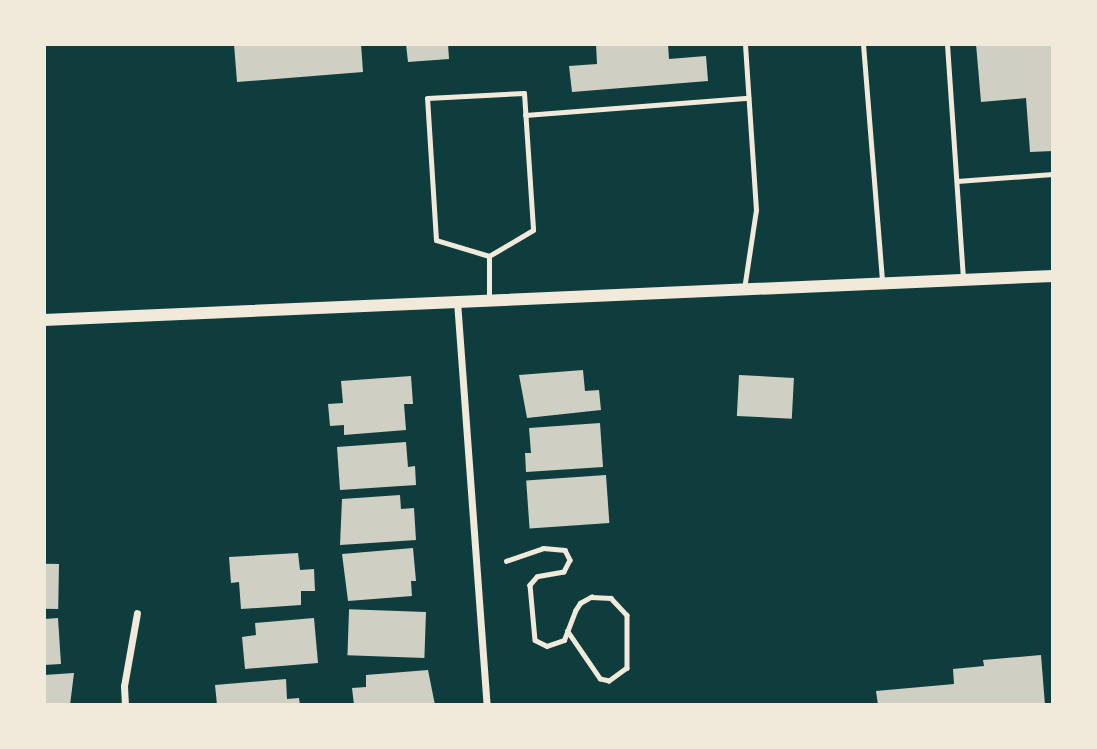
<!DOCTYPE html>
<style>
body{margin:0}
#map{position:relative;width:1097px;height:749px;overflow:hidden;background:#0f3d3e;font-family:"Open Sans",sans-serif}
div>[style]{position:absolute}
.building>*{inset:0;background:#cfcfc3;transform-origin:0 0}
.path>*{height:4.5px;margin:-2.25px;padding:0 2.25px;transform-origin:2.25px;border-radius:2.25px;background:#f1e9da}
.service>*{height:5px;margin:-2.5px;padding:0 2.5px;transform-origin:2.5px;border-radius:2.5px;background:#f1e9da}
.minor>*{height:7px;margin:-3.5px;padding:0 3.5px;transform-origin:3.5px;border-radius:3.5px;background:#f1e9da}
.tertiary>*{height:12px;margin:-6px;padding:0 6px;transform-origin:6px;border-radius:6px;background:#f1e9da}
span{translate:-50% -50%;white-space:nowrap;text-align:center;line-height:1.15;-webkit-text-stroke:5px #f1e9da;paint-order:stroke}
.frame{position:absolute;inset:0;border:46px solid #f1e9da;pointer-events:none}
</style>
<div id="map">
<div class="building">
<i style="clip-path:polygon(234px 44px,361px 44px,363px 72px,237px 82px)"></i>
<i style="clip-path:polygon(406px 44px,448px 44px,449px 59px,408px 62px)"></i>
<i style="clip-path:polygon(596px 44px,668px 44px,669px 59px,706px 56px,708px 81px,572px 92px,569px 66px,597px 64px)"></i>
<i style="clip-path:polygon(976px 44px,1053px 44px,1053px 151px,1030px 152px,1026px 98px,981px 102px)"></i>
<i style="clip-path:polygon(583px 370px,585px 391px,599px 390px,601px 410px,527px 418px,519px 375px)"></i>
<i style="left:739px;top:375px;width:55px;height:41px;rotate:3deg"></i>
<i style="clip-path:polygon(411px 376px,413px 404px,404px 404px,406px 430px,344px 435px,344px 425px,330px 426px,328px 404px,343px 403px,341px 381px)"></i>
<i style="clip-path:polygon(600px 423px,603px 467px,526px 472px,525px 453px,531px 453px,529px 428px)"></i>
<i style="clip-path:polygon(406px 442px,408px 467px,415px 466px,416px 485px,340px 490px,337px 447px)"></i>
<i style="left:606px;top:475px;width:48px;height:80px;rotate:86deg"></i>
<i style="clip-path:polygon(400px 495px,401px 509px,414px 508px,416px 540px,340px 545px,342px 499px)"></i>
<i style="clip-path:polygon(413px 548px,416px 581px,411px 581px,412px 596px,348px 601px,342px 554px)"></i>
<i style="clip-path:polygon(298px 553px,300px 570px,314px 569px,315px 591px,301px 591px,301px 605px,241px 609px,239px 582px,231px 583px,229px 557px)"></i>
<i style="left:59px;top:564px;width:45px;height:15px;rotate:91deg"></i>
<i style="left:426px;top:612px;width:46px;height:77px;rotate:92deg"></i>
<i style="clip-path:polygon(58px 618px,61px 664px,44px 665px,44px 619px)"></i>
<i style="clip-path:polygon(314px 618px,318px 663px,245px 669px,242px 637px,256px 635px,255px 623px)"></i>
<i style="clip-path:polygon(1041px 655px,1045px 705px,878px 705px,876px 691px,954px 684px,953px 669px,984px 666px,983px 660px)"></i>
<i style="clip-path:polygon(428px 670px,435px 705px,354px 705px,352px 688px,366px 687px,366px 675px)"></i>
<i style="clip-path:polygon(74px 673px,70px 705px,44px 705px,44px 675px)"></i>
<i style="clip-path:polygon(286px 679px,287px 699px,299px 698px,300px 705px,217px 705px,215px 685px)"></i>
</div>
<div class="path">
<i style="left:506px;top:561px;width:39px;rotate:-19deg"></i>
<i style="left:543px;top:548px;width:22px;rotate:5deg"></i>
<i style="left:565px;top:550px;width:11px;rotate:63deg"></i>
<i style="left:570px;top:560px;width:13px;rotate:117deg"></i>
<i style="left:564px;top:572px;width:27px;rotate:170deg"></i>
<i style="left:537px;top:577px;width:11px;rotate:131deg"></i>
<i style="left:530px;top:585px;width:55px;rotate:84.8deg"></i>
<i style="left:535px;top:640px;width:13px;rotate:27deg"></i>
<i style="left:547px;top:646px;width:18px;rotate:-19deg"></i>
<i style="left:564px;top:640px;width:31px;rotate:-69deg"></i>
<i style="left:575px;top:611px;width:9px;rotate:-58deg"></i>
<i style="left:580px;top:603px;width:13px;rotate:-29deg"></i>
<i style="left:591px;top:597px;width:20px;rotate:3deg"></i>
<i style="left:611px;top:598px;width:23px;rotate:47deg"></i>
<i style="left:627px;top:615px;width:53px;rotate:90deg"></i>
<i style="left:627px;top:668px;width:22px;rotate:144deg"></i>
<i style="left:609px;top:681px;width:9px;rotate:-167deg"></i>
<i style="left:600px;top:679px;width:58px;rotate:-124.5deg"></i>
</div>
<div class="service">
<i style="left:863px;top:44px;width:238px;rotate:85.4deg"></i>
<i style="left:947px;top:44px;width:235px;rotate:86.1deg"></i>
<i style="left:525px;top:115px;width:224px;rotate:-4.4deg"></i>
<i style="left:957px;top:181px;width:96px;rotate:-4.2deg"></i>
<i style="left:744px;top:289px;width:80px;rotate:-81.4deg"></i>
<i style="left:756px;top:210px;width:166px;rotate:-93.8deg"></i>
<i style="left:489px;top:300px;width:44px;rotate:-90deg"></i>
<i style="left:489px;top:256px;width:55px;rotate:-163.2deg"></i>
<i style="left:436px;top:240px;width:142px;rotate:-93.6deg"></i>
<i style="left:427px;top:98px;width:97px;rotate:-3deg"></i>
<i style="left:524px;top:93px;width:137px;rotate:86.2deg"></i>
<i style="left:533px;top:230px;width:51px;rotate:149.4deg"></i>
</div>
<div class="minor">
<i style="left:457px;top:301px;width:405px;rotate:85.8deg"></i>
<i style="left:125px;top:705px;width:19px;rotate:-93deg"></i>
<i style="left:124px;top:686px;width:74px;rotate:-79.9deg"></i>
</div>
<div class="tertiary">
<i style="left:44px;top:320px;width:1010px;rotate:-2.5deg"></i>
</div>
<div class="frame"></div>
</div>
